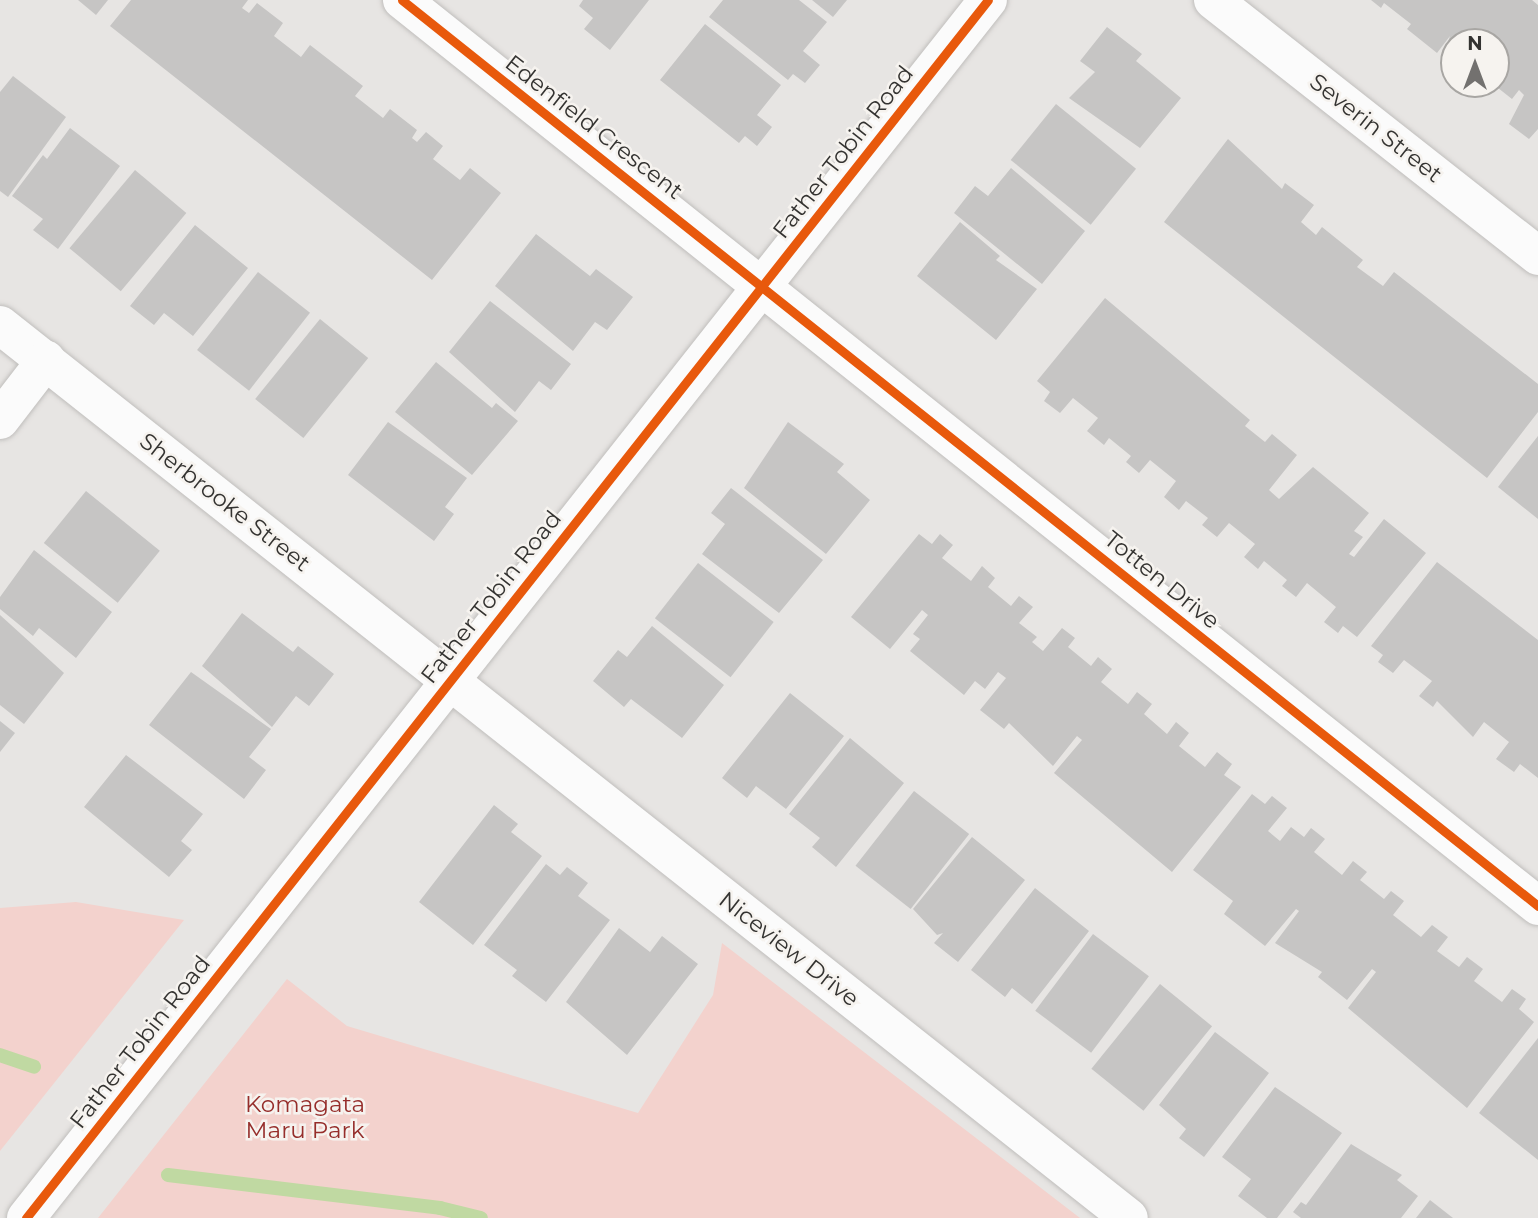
<!DOCTYPE html>
<style>
body{margin:0}
#map{position:relative;width:1538px;height:1218px;overflow:hidden;background:#e7e5e3;font-family:Montserrat,sans-serif}
div>[style]{position:absolute}
.green>*{inset:0;background:#f3d2cd}
.stream>*{height:14px;margin:-7px;padding:0 7px;transform-origin:7px;border-radius:7px;background:#c0d9a2}
.building>*{inset:0;background:#c6c5c4;transform-origin:0 0}
.roads{filter:drop-shadow(0 0 2px #c0bebc) drop-shadow(0 0 2px #c0bebc)}
.minor>*{height:38px;margin:-19px;padding:0 19px;transform-origin:19px;border-radius:19px;background:#fbfbfb}
.cycleway>*{height:9px;margin:-4.5px;padding:0 4.5px;transform-origin:4.5px;border-radius:4.5px;background:#e8590c}
span{translate:-50% -50%;white-space:nowrap;text-align:center;line-height:1.15;-webkit-text-stroke:5px #f6f3ef;paint-order:stroke}
.street-label{font-size:23px;color:#343331}
.park-label{font-size:23px;color:#962e2b}
.north{position:absolute;left:1440px;top:28px;width:70px;height:70px;box-sizing:border-box;background:#f6f3ef;border:2px solid #a8a6a3;border-radius:50%;rotate:0deg;font-size:19px;font-weight:700;line-height:28px;text-align:center;color:#343331}
.north::after{content:'';display:block;margin:auto;width:24px;height:32px;background:#73716f;clip-path:polygon(50% 0,100% 100%,50% 72%,0 100%)}
</style>
<div id="map">
<div class="green">
<i style="clip-path:polygon(76px 902px,184px 920px,0 1151px,0 908px)"></i>
<i style="clip-path:polygon(722px 943px,1080px 1218px,98px 1218px,287px 979px,347px 1026px,638px 1113px,713px 995px)"></i>
</div>
<div class="stream">
<i style="left:0;top:1055px;width:36px;rotate:19deg"></i>
<i style="left:168px;top:1175px;width:274px;rotate:6.9deg"></i>
<i style="left:440px;top:1208px;width:42px;rotate:13.7deg"></i>
</div>
<div class="building">
<i style="clip-path:polygon(78px 0,108px 0,96px 15px)"></i>
<i style="clip-path:polygon(131px 0,248px 0,242px 8px,249px 13px,257px 3px,283px 23px,274px 36px,301px 57px,310px 45px,363px 86px,355px 96px,383px 118px,390px 109px,417px 130px,412px 138px,417px 142px,426px 132px,443px 146px,433px 159px,460px 180px,470px 168px,501px 193px,432px 280px,110px 26px)"></i>
<i style="clip-path:polygon(583px 0,649px 0,610px 50px,584px 29px,593px 18px,579px 6px)"></i>
<i style="clip-path:polygon(723px 0,799px 0,827px 22px,803px 51px,820px 65px,805px 83px,793px 74px,788px 80px,709px 17px)"></i>
<i style="clip-path:polygon(812px 0,847px 0,833px 17px)"></i>
<i style="clip-path:polygon(1371px 0,1532px 0,1538px 5px,1538px 129px,1529px 139px,1509px 124px,1524px 95px,1519px 90px,1512px 99px,1493px 84px,1496px 42px,1454px 42px,1454px 53px,1446px 47px,1450px 36px,1437px 53px,1407px 29px,1411px 24px,1384px 3px,1381px 8px)"></i>
<i style="clip-path:polygon(705px 24px,781px 85px,757px 115px,772px 127px,757px 146px,745px 136px,739px 143px,660px 80px)"></i>
<i style="clip-path:polygon(1107px 27px,1142px 54px,1136px 61px,1181px 98px,1140px 148px,1069px 98px,1095px 72px,1080px 61px)"></i>
<i style="clip-path:polygon(13px 76px,66px 117px,8px 197px,0 191px,0 92px)"></i>
<i style="left:1056px;top:104px;width:103px;height:72px;rotate:39deg"></i>
<i style="clip-path:polygon(70px 128px,120px 166px,58px 249px,33px 230px,43px 219px,12px 196px,43px 155px,47px 159px)"></i>
<i style="clip-path:polygon(1228px 139px,1282px 189px,1285px 183px,1314px 205px,1301px 222px,1316px 235px,1322px 227px,1363px 260px,1357px 267px,1383px 286px,1394px 272px,1538px 384px,1538px 412px,1487px 478px,1164px 222px)"></i>
<i style="clip-path:polygon(1011px 168px,1085px 231px,1042px 284px,954px 213px,975px 186px,988px 196px)"></i>
<i style="left:135px;top:170px;width:67px;height:102px;rotate:40deg"></i>
<i style="clip-path:polygon(960px 222px,1000px 256px,996px 260px,1037px 289px,996px 340px,917px 276px)"></i>
<i style="clip-path:polygon(195px 225px,248px 268px,193px 336px,164px 313px,154px 325px,130px 306px)"></i>
<i style="clip-path:polygon(536px 234px,590px 276px,596px 269px,633px 297px,607px 330px,595px 322px,573px 351px,495px 286px)"></i>
<i style="left:258px;top:272px;width:66px;height:99px;rotate:38deg"></i>
<i style="clip-path:polygon(1105px 298px,1250px 420px,1245px 426px,1265px 442px,1272px 434px,1297px 455px,1269px 490px,1279px 499px,1313px 467px,1369px 513px,1354px 531px,1363px 537px,1349px 554px,1354px 557px,1384px 519px,1426px 553px,1357px 637px,1343px 626px,1338px 633px,1324px 622px,1336px 607px,1307px 583px,1296px 597px,1282px 586px,1287px 580px,1264px 561px,1258px 569px,1244px 557px,1255px 544px,1229px 523px,1217px 537px,1202px 525px,1208px 518px,1186px 501px,1179px 510px,1164px 497px,1176px 481px,1150px 460px,1139px 473px,1126px 462px,1131px 456px,1109px 438px,1104px 445px,1087px 431px,1098px 418px,1073px 398px,1060px 413px,1044px 401px,1050px 392px,1037px 381px)"></i>
<i style="clip-path:polygon(490px 301px,571px 364px,551px 390px,539px 381px,515px 412px,449px 352px)"></i>
<i style="left:320px;top:319px;width:62px;height:103px;rotate:39deg"></i>
<i style="clip-path:polygon(436px 362px,492px 408px,496px 403px,518px 421px,472px 475px,395px 412px)"></i>
<i style="clip-path:polygon(388px 422px,467px 478px,445px 507px,454px 514px,434px 541px,348px 475px)"></i>
<i style="clip-path:polygon(788px 422px,844px 464px,837px 472px,870px 500px,826px 554px,744px 488px)"></i>
<i style="clip-path:polygon(1538px 436px,1538px 519px,1498px 487px)"></i>
<i style="clip-path:polygon(731px 488px,823px 560px,779px 613px,702px 554px,725px 524px,711px 513px)"></i>
<i style="left:86px;top:491px;width:95px;height:67px;rotate:39deg"></i>
<i style="clip-path:polygon(919px 534px,932px 544px,940px 534px,953px 545px,942px 558px,971px 581px,982px 566px,995px 578px,988px 587px,1011px 606px,1019px 596px,1033px 607px,1019px 623px,1037px 637px,1032px 642px,1043px 651px,1062px 628px,1075px 638px,1068px 647px,1091px 666px,1098px 657px,1112px 669px,1101px 682px,1128px 704px,1137px 692px,1152px 704px,1144px 714px,1167px 734px,1176px 722px,1189px 733px,1179px 746px,1205px 767px,1217px 752px,1232px 764px,1224px 775px,1241px 787px,1172px 872px,1054px 773px,1082px 740px,1077px 736px,1053px 766px,1009px 723px,1004px 729px,980px 710px,1006px 678px,998px 672px,985px 689px,975px 681px,964px 695px,910px 651px,920px 639px,913px 634px,928px 615px,922px 610px,890px 649px,851px 617px)"></i>
<i style="clip-path:polygon(34px 550px,112px 612px,76px 658px,39px 628px,33px 636px,0 609px,0 597px)"></i>
<i style="clip-path:polygon(1437px 562px,1538px 640px,1538px 778px,1520px 764px,1514px 772px,1496px 759px,1509px 742px,1484px 722px,1473px 737px,1437px 701px,1433px 707px,1419px 696px,1432px 681px,1404px 660px,1393px 673px,1378px 662px,1383px 655px,1371px 646px)"></i>
<i style="left:698px;top:563px;width:96px;height:70px;rotate:38deg"></i>
<i style="clip-path:polygon(242px 613px,293px 652px,298px 646px,334px 674px,309px 706px,296px 696px,272px 727px,202px 666px)"></i>
<i style="clip-path:polygon(0 615px,64px 673px,24px 724px,0 705px)"></i>
<i style="clip-path:polygon(652px 626px,724px 685px,682px 738px,631px 699px,624px 707px,593px 681px,618px 650px,627px 657px)"></i>
<i style="clip-path:polygon(191px 672px,271px 729px,249px 757px,266px 770px,244px 799px,149px 725px)"></i>
<i style="clip-path:polygon(790px 693px,844px 736px,786px 809px,756px 786px,747px 798px,722px 778px)"></i>
<i style="clip-path:polygon(0 721px,15px 733px,0 752px)"></i>
<i style="clip-path:polygon(850px 738px,904px 783px,836px 867px,812px 847px,820px 838px,789px 814px)"></i>
<i style="clip-path:polygon(126px 755px,203px 814px,181px 841px,192px 850px,169px 877px,84px 807px)"></i>
<i style="left:914px;top:791px;width:70px;height:95px;rotate:38deg"></i>
<i style="clip-path:polygon(1252px 794px,1265px 804px,1272px 796px,1287px 808px,1268px 831px,1280px 841px,1291px 827px,1304px 837px,1311px 828px,1325px 839px,1314px 852px,1342px 875px,1353px 861px,1367px 872px,1360px 880px,1384px 899px,1391px 891px,1404px 901px,1393px 915px,1421px 937px,1432px 925px,1448px 937px,1437px 951px,1459px 967px,1467px 957px,1483px 969px,1474px 981px,1502px 1002px,1512px 989px,1526px 999px,1519px 1009px,1534px 1022px,1467px 1108px,1348px 1008px,1376px 972px,1372px 969px,1347px 1000px,1318px 977px,1322px 972px,1275px 943px,1299px 911px,1296px 909px,1265px 946px,1224px 914px,1233px 901px,1193px 870px)"></i>
<i style="clip-path:polygon(494px 805px,518px 824px,511px 832px,542px 856px,473px 945px,419px 902px)"></i>
<i style="clip-path:polygon(972px 837px,1025px 880px,958px 962px,934px 943px,943px 933px,937px 935px,913px 909px)"></i>
<i style="clip-path:polygon(546px 864px,560px 875px,567px 867px,588px 883px,578px 896px,610px 920px,546px 1002px,512px 976px,517px 970px,484px 945px)"></i>
<i style="clip-path:polygon(1035px 888px,1089px 931px,1032px 1004px,1012px 988px,1005px 997px,971px 970px)"></i>
<i style="clip-path:polygon(619px 928px,650px 952px,662px 936px,698px 964px,627px 1055px,566px 1002px)"></i>
<i style="left:1093px;top:934px;width:70px;height:96px;rotate:37deg"></i>
<i style="left:1160px;top:984px;width:67px;height:109px;rotate:39deg"></i>
<i style="clip-path:polygon(1215px 1032px,1269px 1073px,1204px 1157px,1179px 1138px,1186px 1129px,1159px 1105px)"></i>
<i style="clip-path:polygon(1538px 1038px,1538px 1160px,1479px 1113px)"></i>
<i style="clip-path:polygon(1275px 1087px,1342px 1133px,1277px 1218px,1267px 1218px,1238px 1196px,1251px 1179px,1222px 1157px)"></i>
<i style="clip-path:polygon(1351px 1144px,1402px 1175px,1397px 1180px,1418px 1196px,1401px 1218px,1301px 1218px,1293px 1212px,1301px 1202px,1306px 1205px)"></i>
<i style="clip-path:polygon(1430px 1200px,1453px 1218px,1416px 1218px)"></i>
</div>
<div class="roads">
<div class="minor">
<i style="left:402px;top:0;width:1453px;rotate:38.57deg"></i>
<i style="left:1213px;top:0;width:414px;rotate:38.2deg"></i>
<i style="left:0;top:325px;width:1439px;rotate:38.34deg"></i>
<i style="left:0;top:420px;width:76px;rotate:-52.5deg"></i>
<i style="left:26px;top:1218px;width:1552px;rotate:-51.7deg"></i>
</div>
</div>
<div class="cycleway">
<i style="left:402px;top:0;width:1453px;rotate:38.57deg"></i>
<i style="left:26px;top:1218px;width:1552px;rotate:-51.7deg"></i>
</div>
<div class="street-label">
<span style="left:594px;top:127px;rotate:38deg">Edenfield Crescent</span>
<span style="left:1376px;top:128px;rotate:38deg">Severin Street</span>
<span style="left:843px;top:152px;rotate:-52deg">Father Tobin Road</span>
<span style="left:225px;top:502px;rotate:38deg">Sherbrooke Street</span>
<span style="left:1162px;top:580px;rotate:39deg">Totten Drive</span>
<span style="left:491px;top:597px;rotate:-52deg">Father Tobin Road</span>
<span style="left:789px;top:949px;rotate:38deg">Niceview Drive</span>
<span style="left:140px;top:1042px;rotate:-52deg">Father Tobin Road</span>
</div>
<div class="park-label">
<span style="left:305px;top:1117px">Komagata<br>Maru Park</span>
</div>
<div class="north">N</div>
</div>
